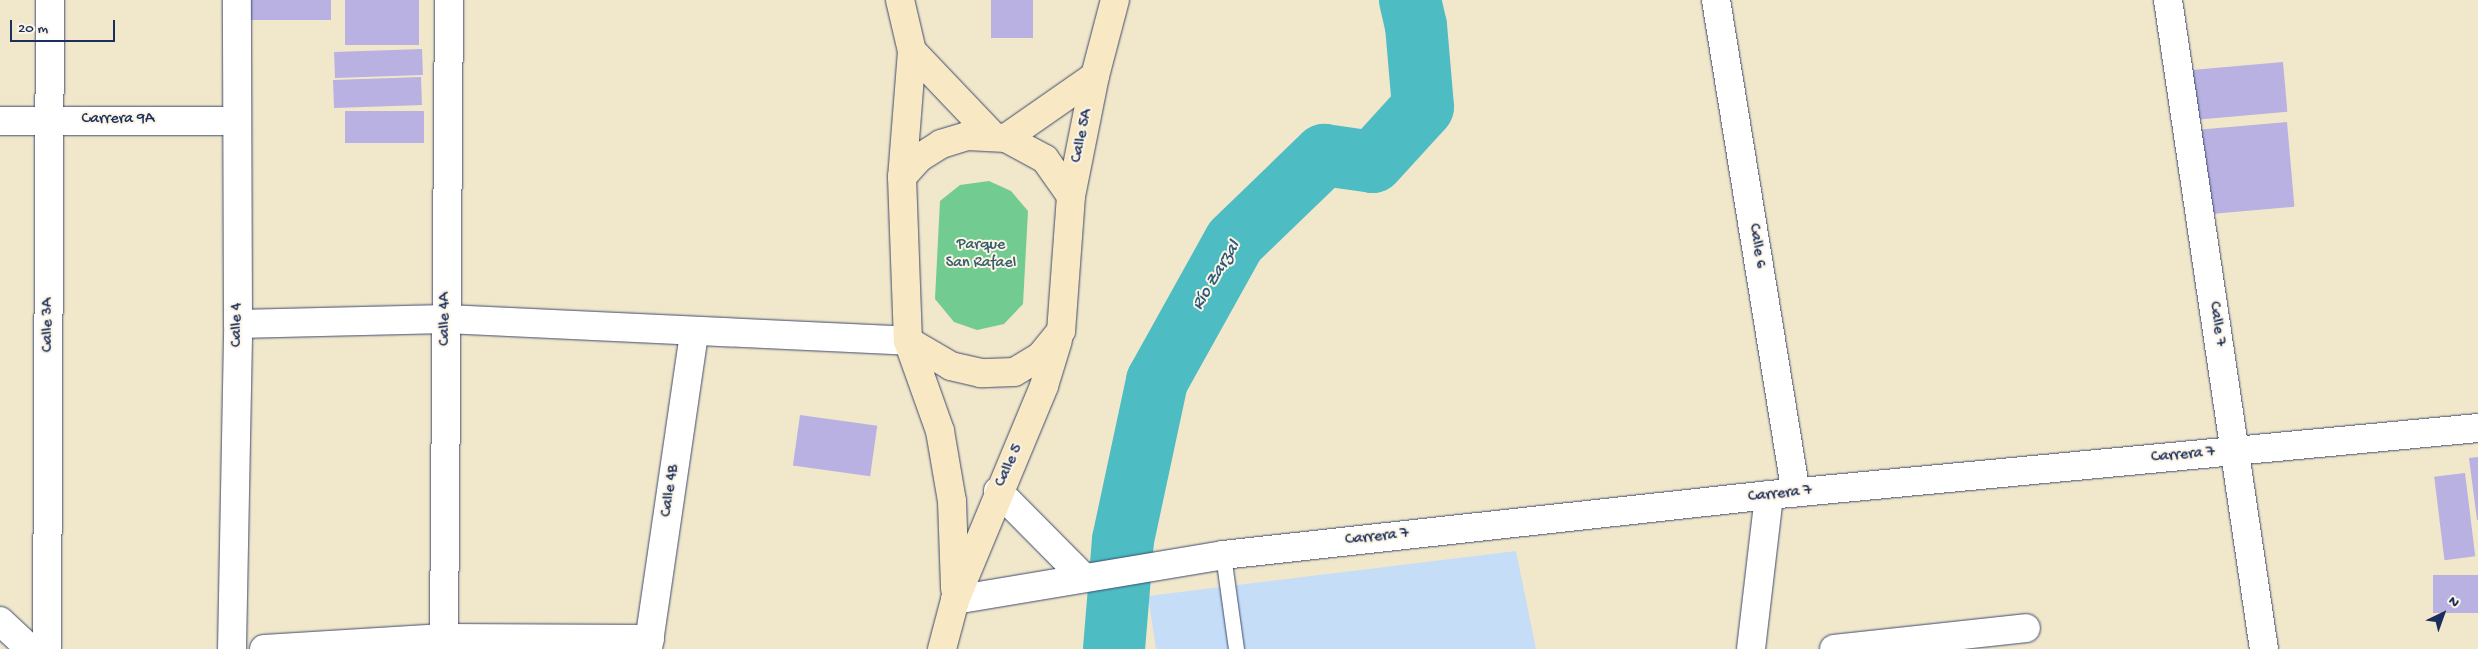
<!DOCTYPE html>
<meta charset="utf-8">
<style>
body{margin:0}
#map{position:relative;width:2478px;height:649px;overflow:hidden;background:#f1e7cb;font-family:"Gochi Hand",sans-serif}
div>[style]{position:absolute}
.built>*{inset:0;background:#c6ddf8}
.green>*{inset:0;background:#72cb91}
.river>*{height:62px;margin:-31px;padding:0 31px;transform-origin:31px;border-radius:31px;background:#4dbcc3}
.building>*{inset:0;background:#b8b1e2;transform-origin:0 0}
.roads{filter:drop-shadow(0 0 1px #3b4b6e) drop-shadow(0 0 1px #3b4b6e)}
.lane>*{height:15px;margin:-7.5px;padding:0 7.5px;transform-origin:7.5px;border-radius:7.5px;background:#fff}
.street>*{height:28px;margin:-14px;padding:0 14px;transform-origin:14px;border-radius:14px;background:#fff}
.secondary>*{height:28px;margin:-14px;padding:0 14px;transform-origin:14px;border-radius:14px;background:#f8e8c3}
span{translate:-50% -50%;white-space:nowrap;text-align:center;line-height:1.15;-webkit-text-stroke:4px #fcf5e5;paint-order:stroke}
.street-label{font-size:16px;color:#1b2f5e}
.park-label{font-size:16px;color:#355e6d}
.water-label{font-size:18px;color:#2a597c;font-style:italic}
.north{position:absolute;left:2418px;top:589px;width:50px;height:50px;-webkit-text-stroke:4px #fcf5e5;paint-order:stroke;rotate:42deg;font-size:14px;font-weight:700;line-height:20px;text-align:center;color:#1b2f5e}
.north::after{content:'';display:block;margin:auto;width:18px;height:22px;background:#1b2f5e;clip-path:polygon(50% 0,100% 100%,50% 72%,0 100%)}
.scale{position:absolute;left:10px;top:20px;width:105px;height:22px;box-sizing:border-box;border:2px solid #1b2f5e;border-top:0;padding-left:6px;font-size:15px;line-height:18px;white-space:nowrap;color:#1b2f5e;-webkit-text-stroke:4px #fcf5e5;paint-order:stroke}
</style>
<div id="map">
<div class="built">
<i style="clip-path:polygon(1516px 551px,1536px 649px,1156px 649px,1148px 596px)"></i>
</div>
<div class="green">
<i style="clip-path:polygon(989px 181px,1011px 191px,1028px 211px,1023px 304px,1004px 324px,977px 330px,954px 322px,935px 299px,940px 201px,960px 185px)"></i>
</div>
<div class="river">
<i style="left:1114px;top:649px;width:109px;rotate:-85.3deg"></i>
<i style="left:1123px;top:540px;width:163px;rotate:-77.9deg"></i>
<i style="left:1157px;top:381px;width:160px;rotate:-60.9deg"></i>
<i style="left:1235px;top:241px;width:124px;rotate:-44deg"></i>
<i style="left:1324px;top:155px;width:49px;rotate:8.1deg"></i>
<i style="left:1373px;top:162px;width:74px;rotate:-47.7deg"></i>
<i style="left:1423px;top:107px;width:81px;rotate:-94.9deg"></i>
<i style="left:1416px;top:26px;width:27px;rotate:-103deg"></i>
</div>
<div class="building">
<i style="left:250px;top:0;width:81px;height:20px"></i>
<i style="left:345px;top:0;width:74px;height:45px"></i>
<i style="left:991px;top:0;width:42px;height:38px"></i>
<i style="left:422px;top:49px;width:26px;height:88px;rotate:88deg"></i>
<i style="left:2283px;top:62px;width:50px;height:97px;rotate:85deg"></i>
<i style="left:421px;top:77px;width:28px;height:88px;rotate:88deg"></i>
<i style="left:345px;top:111px;width:79px;height:32px"></i>
<i style="left:2287px;top:122px;width:85px;height:92px;rotate:85deg"></i>
<i style="left:800px;top:415px;width:78px;height:51px;rotate:8deg"></i>
<i style="clip-path:polygon(2478px 457px,2478px 520px,2477px 520px,2469px 458px)"></i>
<i style="left:2465px;top:473px;width:84px;height:31px;rotate:83deg"></i>
<i style="left:2478px;top:575px;width:38px;height:45px;rotate:90deg"></i>
</div>
<div class="roads">
<div class="lane">
<i style="left:1223px;top:555px;width:95px;rotate:82.1deg"></i>
</div>
<div class="street">
<i style="left:1716px;top:0;width:499px;rotate:80.8deg"></i>
<i style="left:2168px;top:0;width:656px;rotate:81.59deg"></i>
<i style="left:0;top:121px;width:236px"></i>
<i style="left:238px;top:324px;width:208px;rotate:-1.4deg"></i>
<i style="left:446px;top:319px;width:463px;rotate:2.7deg"></i>
<i style="left:998px;top:491px;width:122px;rotate:45.3deg"></i>
<i style="left:955px;top:600px;width:272px;rotate:-9.5deg"></i>
<i style="left:1223px;top:555px;width:549px;rotate:-6.27deg"></i>
<i style="left:1769px;top:495px;width:712px;rotate:-5.4deg"></i>
<i style="left:0;top:621px;width:41px;rotate:43deg"></i>
<i style="left:444px;top:638px;width:638px;rotate:-89.55deg"></i>
<i style="left:47px;top:649px;width:649px;rotate:-89.74deg"></i>
<i style="left:232px;top:649px;width:325px;rotate:-88.9deg"></i>
<i style="left:238px;top:324px;width:324px;rotate:-90.2deg"></i>
<i style="left:264px;top:649px;width:180px;rotate:-3.5deg"></i>
<i style="left:444px;top:638px;width:206px;rotate:0.3deg"></i>
<i style="left:648px;top:649px;width:320px;rotate:-81.7deg"></i>
<i style="left:1751px;top:649px;width:155px;rotate:-83.3deg"></i>
<i style="left:1834px;top:649px;width:193px;rotate:-6.2deg"></i>
</div>
<div class="secondary">
<i style="left:900px;top:0;width:52px;rotate:76.8deg"></i>
<i style="left:912px;top:51px;width:126px;rotate:94.5deg"></i>
<i style="left:912px;top:51px;width:117px;rotate:46.4deg"></i>
<i style="left:967px;top:136px;width:39px;rotate:3deg"></i>
<i style="left:1006px;top:138px;width:44px;rotate:28.3deg"></i>
<i style="left:1045px;top:159px;width:45px;rotate:54.9deg"></i>
<i style="left:1071px;top:196px;width:135px;rotate:94.2deg"></i>
<i style="left:1061px;top:331px;width:32px;rotate:129deg"></i>
<i style="left:1041px;top:356px;width:31px;rotate:149deg"></i>
<i style="left:1014px;top:372px;width:33px;rotate:178deg"></i>
<i style="left:981px;top:373px;width:31px;rotate:-167deg"></i>
<i style="left:951px;top:366px;width:50px;rotate:-149.8deg"></i>
<i style="left:908px;top:341px;width:164px;rotate:-92.1deg"></i>
<i style="left:902px;top:177px;width:25px;rotate:-48deg"></i>
<i style="left:919px;top:158px;width:26px;rotate:-32deg"></i>
<i style="left:941px;top:144px;width:27px;rotate:-17deg"></i>
<i style="left:1006px;top:138px;width:108px;rotate:-34.9deg"></i>
<i style="left:1071px;top:196px;width:122px;rotate:-78.7deg"></i>
<i style="left:1095px;top:76px;width:79px;rotate:-75.3deg"></i>
<i style="left:908px;top:341px;width:96px;rotate:70.4deg"></i>
<i style="left:940px;top:431px;width:71px;rotate:80.3deg"></i>
<i style="left:952px;top:501px;width:88px;rotate:88deg"></i>
<i style="left:942px;top:649px;width:51px;rotate:-75.1deg"></i>
<i style="left:955px;top:600px;width:232px;rotate:-67.4deg"></i>
<i style="left:1044px;top:386px;width:48px;rotate:-73.1deg"></i>
</div>
</div>
<div class="street-label">
<span style="left:118px;top:120px">Carrera 9A</span>
<span style="left:1083px;top:136px;rotate:-78deg">Calle 5A</span>
<span style="left:1756px;top:246px;rotate:81deg">Calle 6</span>
<span style="left:446px;top:319px;rotate:-90deg">Calle 4A</span>
<span style="left:2216px;top:324px;rotate:82deg">Calle 7</span>
<span style="left:49px;top:325px;rotate:-90deg">Calle 3A</span>
<span style="left:238px;top:325px;rotate:-90deg">Calle 4</span>
<span style="left:2183px;top:456px;rotate:-5deg">Carrera 7</span>
<span style="left:1010px;top:466px;rotate:-65deg">Calle 5</span>
<span style="left:671px;top:491px;rotate:-82deg">Calle 4B</span>
<span style="left:1780px;top:495px;rotate:-6deg">Carrera 7</span>
<span style="left:1377px;top:538px;rotate:-6deg">Carrera 7</span>
</div>
<div class="park-label">
<span style="left:981px;top:255px">Parque<br>San Rafael</span>
</div>
<div class="water-label">
<span style="left:1217px;top:276px;rotate:-59deg">Río Zarzal</span>
</div>
<div class="north">N</div>
<div class="scale">20 m</div>
</div>
